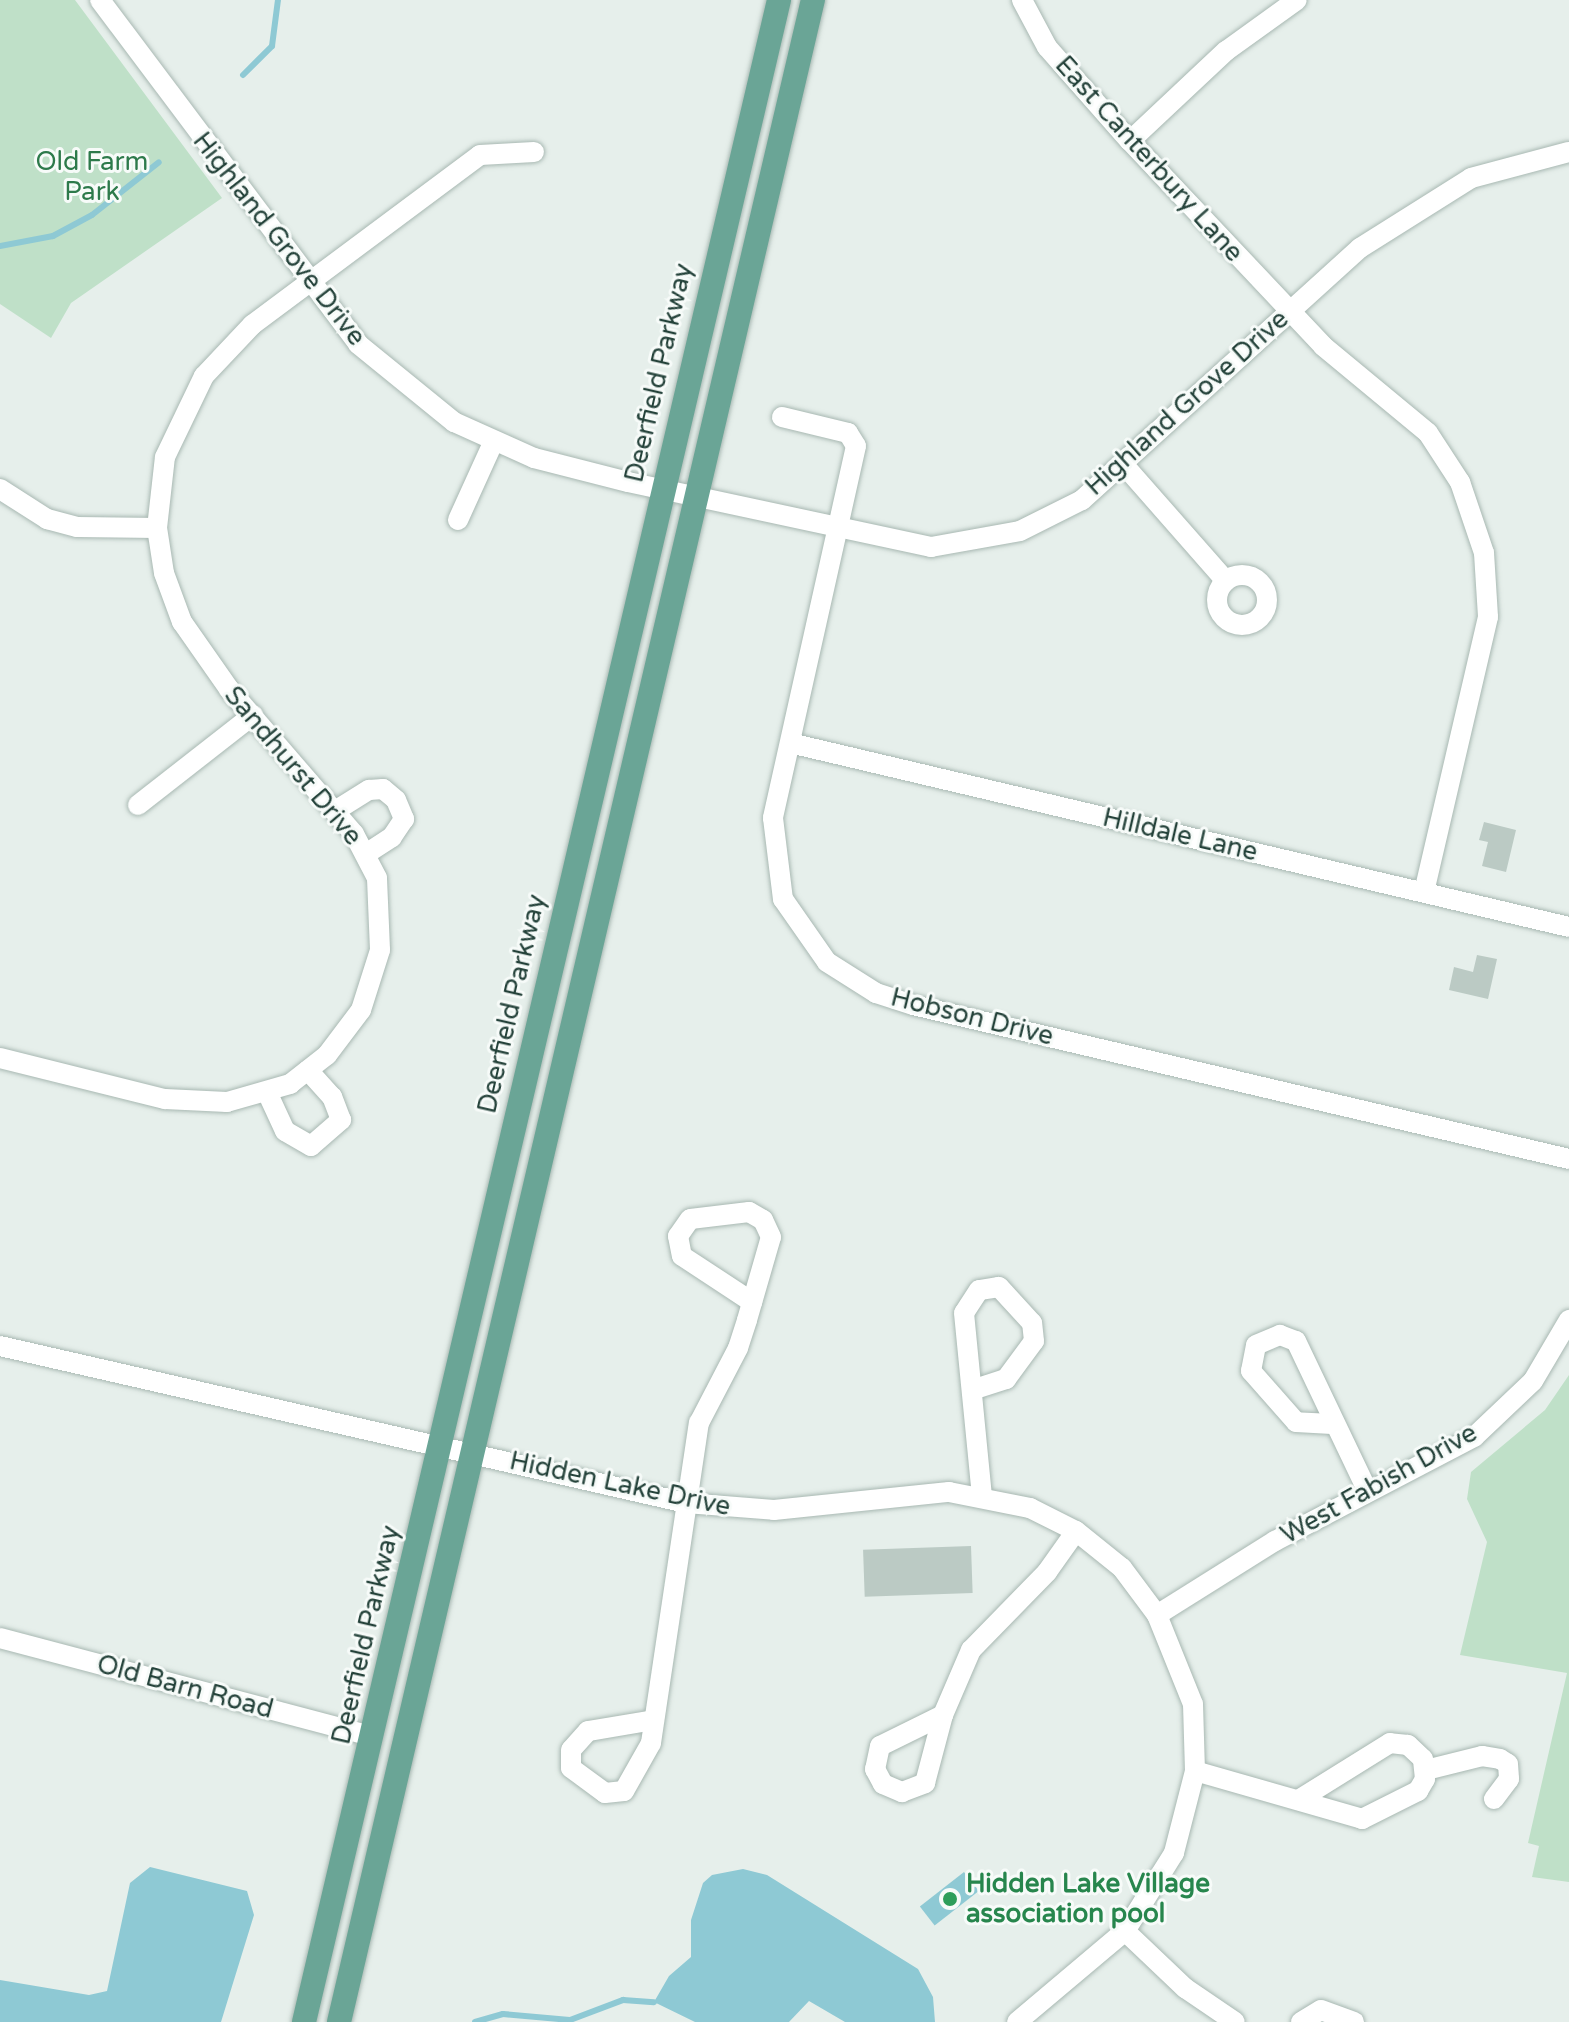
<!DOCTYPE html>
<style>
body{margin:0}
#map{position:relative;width:1569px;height:2022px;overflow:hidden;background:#e6efeb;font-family:"Varela Round",sans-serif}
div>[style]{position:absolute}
.green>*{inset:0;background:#bfe0c8}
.water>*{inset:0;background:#8ec9d4;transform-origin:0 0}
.stream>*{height:6px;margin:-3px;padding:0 3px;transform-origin:3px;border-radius:3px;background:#8ec9d4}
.building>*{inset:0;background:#bbcac4;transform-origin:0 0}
.roads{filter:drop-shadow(0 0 2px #a8b8b2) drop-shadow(0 0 2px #a8b8b2)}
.minor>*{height:20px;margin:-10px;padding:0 10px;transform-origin:10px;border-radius:10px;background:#fff}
.minor>.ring{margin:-10px;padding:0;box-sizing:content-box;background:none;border:20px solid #fff;border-radius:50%}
.major>*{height:24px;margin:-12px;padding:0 12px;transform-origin:12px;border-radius:12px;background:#6aa596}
.dots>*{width:22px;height:22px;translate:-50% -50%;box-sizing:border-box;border:4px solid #f7fbf9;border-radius:50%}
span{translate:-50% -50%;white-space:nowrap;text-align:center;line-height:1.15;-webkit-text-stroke:6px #f7fbf9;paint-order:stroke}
.street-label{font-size:26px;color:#24423a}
.park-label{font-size:26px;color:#2d7a4b}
.leisure-label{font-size:26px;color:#27864d;font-weight:700}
.left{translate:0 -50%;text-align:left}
</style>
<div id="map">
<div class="green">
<i style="clip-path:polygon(0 0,75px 0,222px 198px,71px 303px,51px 338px,0 304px)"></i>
<i style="clip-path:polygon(1569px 1375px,1569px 1882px,1532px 1877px,1539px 1846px,1528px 1843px,1567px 1673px,1460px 1655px,1487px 1542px,1467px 1499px,1471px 1472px,1545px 1410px)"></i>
</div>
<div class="water">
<i style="clip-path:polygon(150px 1867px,247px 1891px,254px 1915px,221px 2022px,0 2022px,0 1980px,89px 1995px,107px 1991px,130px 1883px)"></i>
<i style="clip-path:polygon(743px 1869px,767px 1875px,918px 1969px,933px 1997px,935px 2022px,845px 2022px,809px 2001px,789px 2022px,695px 2022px,654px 2002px,669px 1976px,691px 1957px,691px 1920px,703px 1883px,712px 1875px)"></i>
<i style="left:964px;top:1872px;width:24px;height:56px;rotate:52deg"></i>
</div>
<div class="stream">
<i style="left:243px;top:75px;width:41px;rotate:-45deg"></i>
<i style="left:272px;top:46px;width:46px;rotate:-82.6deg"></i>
<i style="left:0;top:246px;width:54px;rotate:-10.7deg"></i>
<i style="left:53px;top:236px;width:44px;rotate:-28.3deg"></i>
<i style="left:92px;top:215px;width:85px;rotate:-38.3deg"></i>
<i style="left:475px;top:2022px;width:29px;rotate:-16deg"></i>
<i style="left:503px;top:2014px;width:67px;rotate:5.1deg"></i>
<i style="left:570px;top:2020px;width:57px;rotate:-20.7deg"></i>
<i style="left:623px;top:2000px;width:31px;rotate:4deg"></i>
</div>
<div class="building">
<i style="clip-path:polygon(1484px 822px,1516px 830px,1506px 872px,1482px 866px,1488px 842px,1479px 840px)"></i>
<i style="clip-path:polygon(1477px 955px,1497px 959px,1488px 999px,1449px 990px,1454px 967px,1473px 972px)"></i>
<i style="left:971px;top:1546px;width:47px;height:108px;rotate:88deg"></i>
</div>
<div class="roads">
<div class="minor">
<i style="left:100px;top:0;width:430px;rotate:53.1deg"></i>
<i style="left:358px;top:344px;width:124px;rotate:39.1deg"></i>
<i style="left:454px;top:422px;width:88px;rotate:24.2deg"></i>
<i style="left:534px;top:458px;width:97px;rotate:14.3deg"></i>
<i style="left:628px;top:482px;width:310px;rotate:12.1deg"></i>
<i style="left:931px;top:547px;width:90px;rotate:-10.2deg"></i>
<i style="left:1020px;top:531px;width:69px;rotate:-26.6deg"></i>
<i style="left:1082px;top:500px;width:375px;rotate:-42.2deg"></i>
<i style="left:1360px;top:248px;width:131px;rotate:-32.2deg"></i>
<i style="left:1471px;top:178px;width:101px;rotate:-14.9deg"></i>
<i style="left:1022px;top:0;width:53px;rotate:62deg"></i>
<i style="left:1047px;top:47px;width:125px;rotate:48.6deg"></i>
<i style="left:1130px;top:141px;width:282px;rotate:46.7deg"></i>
<i style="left:1323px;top:346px;width:136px;rotate:39.6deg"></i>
<i style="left:1428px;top:433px;width:59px;rotate:56.9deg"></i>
<i style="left:1460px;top:482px;width:75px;rotate:71.3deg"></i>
<i style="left:1484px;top:553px;width:64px;rotate:86.4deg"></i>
<i style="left:1488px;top:617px;width:282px;rotate:103.1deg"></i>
<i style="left:1130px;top:141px;width:132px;rotate:-43.2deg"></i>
<i style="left:1226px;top:51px;width:87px;rotate:-35.7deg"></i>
<i style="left:782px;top:417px;width:68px;rotate:13.6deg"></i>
<i style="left:848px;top:433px;width:15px;rotate:58deg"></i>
<i style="left:856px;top:446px;width:381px;rotate:102.6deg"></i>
<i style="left:773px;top:818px;width:82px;rotate:83deg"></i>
<i style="left:783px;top:899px;width:77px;rotate:55.1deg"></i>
<i style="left:827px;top:962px;width:58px;rotate:32.3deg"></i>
<i style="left:876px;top:993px;width:39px;rotate:18deg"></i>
<i style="left:913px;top:1005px;width:674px;rotate:13.21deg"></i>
<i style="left:1124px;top:465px;width:154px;rotate:48.7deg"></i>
<i style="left:0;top:489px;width:56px;rotate:32.6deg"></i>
<i style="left:47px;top:519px;width:31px;rotate:15deg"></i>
<i style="left:77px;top:527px;width:80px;rotate:0.7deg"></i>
<i style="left:458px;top:520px;width:85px;rotate:-65.6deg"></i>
<i class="ring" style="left:1217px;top:575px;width:30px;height:30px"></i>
<i style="left:790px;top:743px;width:800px;rotate:13.29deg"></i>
<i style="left:138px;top:805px;width:146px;rotate:-38deg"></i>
<i style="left:335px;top:811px;width:40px;rotate:-32deg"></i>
<i style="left:369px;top:790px;width:14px;rotate:-4deg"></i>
<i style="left:383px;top:789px;width:17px;rotate:40deg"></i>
<i style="left:396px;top:800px;width:21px;rotate:67deg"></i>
<i style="left:404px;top:819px;width:22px;rotate:124deg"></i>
<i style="left:392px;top:837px;width:31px;rotate:147deg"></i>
<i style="left:0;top:1058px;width:170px;rotate:14deg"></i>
<i style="left:165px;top:1099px;width:62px;rotate:2.8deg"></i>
<i style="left:227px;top:1102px;width:66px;rotate:-15.9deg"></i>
<i style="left:290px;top:1084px;width:47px;rotate:-38.1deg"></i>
<i style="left:327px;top:1055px;width:56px;rotate:-52.9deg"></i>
<i style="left:361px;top:1010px;width:63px;rotate:-72.4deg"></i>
<i style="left:380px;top:950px;width:72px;rotate:-92.4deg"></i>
<i style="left:377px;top:878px;width:50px;rotate:-117.6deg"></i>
<i style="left:354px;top:834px;width:191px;rotate:-130.8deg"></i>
<i style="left:229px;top:689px;width:82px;rotate:-125deg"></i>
<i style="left:182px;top:622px;width:52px;rotate:-110.2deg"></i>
<i style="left:164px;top:573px;width:46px;rotate:-98.8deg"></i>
<i style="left:157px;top:528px;width:71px;rotate:-83.6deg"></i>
<i style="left:165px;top:457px;width:90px;rotate:-64.3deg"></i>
<i style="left:204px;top:376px;width:70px;rotate:-46.7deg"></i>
<i style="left:252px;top:325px;width:284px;rotate:-36.7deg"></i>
<i style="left:480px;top:155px;width:54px;rotate:-3.2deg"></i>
<i style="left:267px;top:1092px;width:43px;rotate:65.2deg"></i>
<i style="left:285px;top:1131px;width:30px;rotate:30deg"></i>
<i style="left:311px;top:1146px;width:40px;rotate:-41deg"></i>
<i style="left:341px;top:1120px;width:25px;rotate:-111deg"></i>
<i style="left:332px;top:1097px;width:36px;rotate:-132deg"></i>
<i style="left:0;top:1346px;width:704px;rotate:12.89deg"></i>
<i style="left:686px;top:1503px;width:88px;rotate:4.5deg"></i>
<i style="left:774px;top:1510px;width:176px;rotate:-5.9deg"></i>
<i style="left:949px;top:1492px;width:83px;rotate:11.2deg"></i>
<i style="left:1030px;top:1508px;width:51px;rotate:26.6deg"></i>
<i style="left:1076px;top:1531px;width:59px;rotate:38.8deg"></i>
<i style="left:1122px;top:1568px;width:59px;rotate:53.3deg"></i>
<i style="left:1157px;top:1615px;width:96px;rotate:68deg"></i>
<i style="left:1193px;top:1704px;width:67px;rotate:88.3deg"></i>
<i style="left:1195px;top:1771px;width:85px;rotate:104.4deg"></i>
<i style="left:1174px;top:1853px;width:92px;rotate:122.1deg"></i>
<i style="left:1125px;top:1931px;width:141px;rotate:139.9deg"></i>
<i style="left:972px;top:1390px;width:36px;rotate:-18deg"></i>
<i style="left:1006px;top:1379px;width:47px;rotate:-53.6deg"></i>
<i style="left:1034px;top:1341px;width:18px;rotate:-96deg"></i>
<i style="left:1032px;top:1323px;width:49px;rotate:-132.5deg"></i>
<i style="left:999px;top:1287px;width:20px;rotate:171deg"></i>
<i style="left:979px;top:1290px;width:27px;rotate:123deg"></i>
<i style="left:964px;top:1313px;width:185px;rotate:84.4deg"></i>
<i style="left:1332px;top:1424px;width:36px;rotate:-177deg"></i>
<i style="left:1296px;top:1422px;width:68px;rotate:-131.4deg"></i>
<i style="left:1251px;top:1371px;width:26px;rotate:-79deg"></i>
<i style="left:1256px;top:1345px;width:26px;rotate:-23deg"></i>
<i style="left:1280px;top:1335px;width:17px;rotate:21deg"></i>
<i style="left:1296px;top:1341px;width:167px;rotate:64.5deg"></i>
<i style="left:1157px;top:1615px;width:139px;rotate:-32.1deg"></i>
<i style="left:1275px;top:1541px;width:225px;rotate:-27.6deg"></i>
<i style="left:1474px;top:1437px;width:81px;rotate:-43.5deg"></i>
<i style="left:1533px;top:1381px;width:71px;rotate:-59.5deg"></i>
<i style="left:0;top:1638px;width:384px;rotate:14.8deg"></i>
<i style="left:943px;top:1715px;width:70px;rotate:153.8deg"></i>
<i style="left:880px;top:1746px;width:24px;rotate:102deg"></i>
<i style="left:875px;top:1769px;width:17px;rotate:62deg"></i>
<i style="left:883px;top:1784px;width:21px;rotate:23deg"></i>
<i style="left:902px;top:1792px;width:25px;rotate:-21deg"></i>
<i style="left:925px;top:1783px;width:70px;rotate:-75.2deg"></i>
<i style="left:943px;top:1715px;width:71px;rotate:-66.7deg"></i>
<i style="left:971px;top:1650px;width:109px;rotate:-45.7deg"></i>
<i style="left:1047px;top:1572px;width:50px;rotate:-54.7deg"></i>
<i style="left:654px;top:1720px;width:67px;rotate:170.5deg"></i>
<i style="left:588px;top:1731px;width:25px;rotate:132deg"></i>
<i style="left:571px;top:1750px;width:18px;rotate:90deg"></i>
<i style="left:571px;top:1768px;width:42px;rotate:36.3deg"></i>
<i style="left:605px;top:1793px;width:19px;rotate:-6deg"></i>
<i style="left:624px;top:1791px;width:55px;rotate:-60.6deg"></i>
<i style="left:651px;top:1743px;width:324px;rotate:-81.5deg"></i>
<i style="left:699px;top:1423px;width:85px;rotate:-62.5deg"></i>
<i style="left:738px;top:1348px;width:29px;rotate:-72deg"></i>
<i style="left:747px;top:1320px;width:86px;rotate:-73.9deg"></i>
<i style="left:771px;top:1237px;width:19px;rotate:-115deg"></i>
<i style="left:763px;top:1220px;width:16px;rotate:-150deg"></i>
<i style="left:749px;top:1212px;width:59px;rotate:173.2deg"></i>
<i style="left:690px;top:1219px;width:21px;rotate:125deg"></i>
<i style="left:678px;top:1236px;width:20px;rotate:79deg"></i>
<i style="left:682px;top:1256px;width:84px;rotate:33.3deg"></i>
<i style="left:1426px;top:1770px;width:58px;rotate:-14deg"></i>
<i style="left:1482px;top:1756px;width:18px;rotate:9deg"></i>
<i style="left:1500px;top:1759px;width:9px;rotate:32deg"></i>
<i style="left:1508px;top:1764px;width:15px;rotate:86deg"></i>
<i style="left:1509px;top:1779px;width:25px;rotate:127deg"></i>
<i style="left:1195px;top:1771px;width:174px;rotate:16deg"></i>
<i style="left:1362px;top:1819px;width:63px;rotate:-26.6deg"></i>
<i style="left:1418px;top:1791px;width:14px;rotate:-60deg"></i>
<i style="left:1425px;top:1779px;width:20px;rotate:-96deg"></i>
<i style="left:1423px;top:1759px;width:21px;rotate:-137deg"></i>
<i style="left:1408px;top:1745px;width:18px;rotate:-174deg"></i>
<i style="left:1390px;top:1743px;width:106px;rotate:148.1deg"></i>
<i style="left:1125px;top:1931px;width:83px;rotate:43.5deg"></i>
<i style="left:1185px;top:1988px;width:60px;rotate:34.2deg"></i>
<i style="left:1301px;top:2022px;width:23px;rotate:-31deg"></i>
<i style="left:1321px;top:2010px;width:35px;rotate:20deg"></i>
</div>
<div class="major">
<i style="left:304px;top:2022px;width:2077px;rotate:-76.78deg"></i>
<i style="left:339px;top:2022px;width:2077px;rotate:-76.81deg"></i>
</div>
</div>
<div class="dots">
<i style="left:950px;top:1899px;background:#2e9e5b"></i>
</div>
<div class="street-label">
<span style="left:1149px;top:159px;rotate:48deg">East Canterbury Lane</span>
<span style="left:279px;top:239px;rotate:52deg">Highland Grove Drive</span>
<span style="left:659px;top:373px;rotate:-77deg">Deerfield Parkway</span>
<span style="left:1187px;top:403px;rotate:-42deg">Highland Grove Drive</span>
<span style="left:293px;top:766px;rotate:50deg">Sandhurst Drive</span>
<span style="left:1180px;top:835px;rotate:13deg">Hilldale Lane</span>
<span style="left:512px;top:1004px;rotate:-77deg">Deerfield Parkway</span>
<span style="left:972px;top:1017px;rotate:14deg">Hobson Drive</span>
<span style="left:620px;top:1484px;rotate:12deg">Hidden Lake Drive</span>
<span style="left:1379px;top:1484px;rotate:-29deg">West Fabish Drive</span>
<span style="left:366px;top:1635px;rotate:-77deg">Deerfield Parkway</span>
<span style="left:185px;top:1687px;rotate:15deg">Old Barn Road</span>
</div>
<div class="park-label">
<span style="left:92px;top:177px">Old Farm<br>Park</span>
</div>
<div class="leisure-label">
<span class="left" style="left:966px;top:1899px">Hidden Lake Village<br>association pool</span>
</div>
</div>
